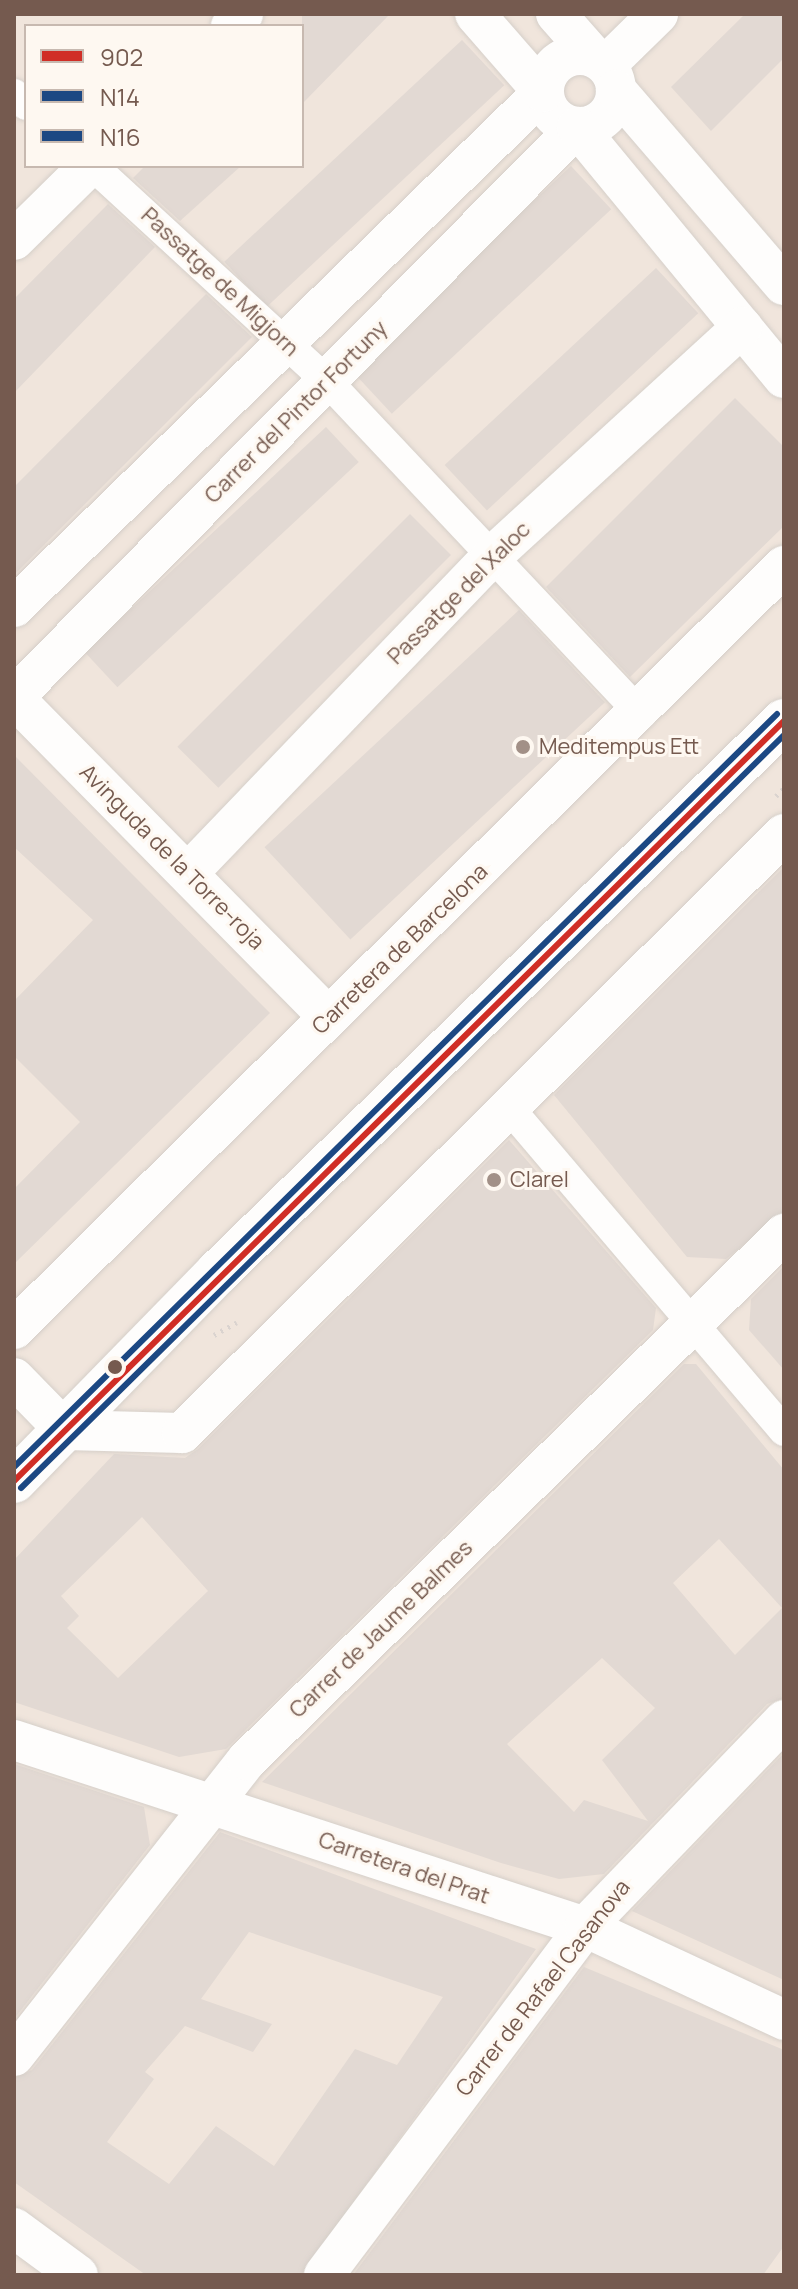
<!DOCTYPE html>
<style>
body{margin:0}
#map{position:relative;width:798px;height:2289px;overflow:hidden;background:#f7f3ee;font-family:Manrope,sans-serif}
div>[style]{position:absolute}
.residential>*{inset:0;background:#f0e5dc}
.building>*{inset:0;background:#e2d9d3;transform-origin:0 0}
.path>*{height:5px;margin-top:-2.5px;transform-origin:0;background:repeating-linear-gradient(90deg,#dad3cf 0 2px,transparent 0 8px)}
.roads{filter:drop-shadow(0 0 2px #d5cfc9) drop-shadow(0 0 2px #d5cfc9)}
.pedestrian>*{height:30px;margin:-15px;padding:0 15px;transform-origin:15px;border-radius:15px;background:#fefdfc}
.minor>*{height:40px;margin:-20px;padding:0 20px;transform-origin:20px;border-radius:20px;background:#fefdfc}
.minor>.ring{margin:-20px;padding:0;box-sizing:content-box;background:none;border:40px solid #fefdfc;border-radius:50%}
.tertiary>*{height:44px;margin:-22px;padding:0 22px;transform-origin:22px;border-radius:22px;background:#fefdfc}
.bus-1>*{height:6px;margin:-3px;padding:0 3px;transform-origin:3px;border-radius:3px;background:#d02e26}
.bus-2>*{height:6px;margin:-3px;padding:0 3px;transform-origin:3px;border-radius:3px;background:#1c4883}
.bus-3>*{height:6px;margin:-3px;padding:0 3px;transform-origin:3px;border-radius:3px;background:#1c4883}
.dots>*{width:22px;height:22px;translate:-50% -50%;box-sizing:border-box;border:4px solid #fef8f1;border-radius:50%}
span{translate:-50% -50%;white-space:nowrap;text-align:center;line-height:1.15;-webkit-text-stroke:6px #fef8f1;paint-order:stroke}
.street-label{font-size:22px;color:#755a4f}
.poi-label{font-size:22px;color:#755a4f}
.left{translate:0 -50%;text-align:left}
.frame{position:absolute;inset:0;border:16px solid #755a4f;pointer-events:none}
.legend{position:absolute;left:24px;top:24px;width:280px;height:144px;box-sizing:border-box;background:#fef8f1;border:2px solid #c7b9b0;margin:0;padding:10px 14px;list-style:none;font-size:24px;color:#755a4f}
.legend li{display:flex;align-items:center;gap:16px;height:40px}
.legend b{width:40px;border:2px solid #c7b9b0}
</style>
<div id="map">
<div class="residential">
<i style="clip-path:polygon(evenodd,14px 14px,784px 14px,784px 2275px,14px 2275px,14px 14px,26px 26px,302px 26px,302px 166px,26px 166px,26px 26px)"></i>
</div>
<div class="building">
<i style="clip-path:polygon(302px 14px,390px 14px,302px 104px)"></i>
<i style="clip-path:polygon(745px 14px,784px 14px,784px 58px,711px 131px,671px 87px)"></i>
<i style="left:462px;top:40px;width:62px;height:325px;rotate:47deg"></i>
<i style="clip-path:polygon(145px 166px,241px 166px,180px 221px,133px 178px)"></i>
<i style="left:571px;top:166px;width:59px;height:300px;rotate:47deg"></i>
<i style="clip-path:polygon(108px 204px,155px 247px,14px 393px,14px 299px)"></i>
<i style="left:656px;top:268px;width:62px;height:289px;rotate:47deg"></i>
<i style="clip-path:polygon(206px 294px,252px 337px,14px 575px,14px 487px)"></i>
<i style="clip-path:polygon(735px 398px,784px 447px,784px 526px,630px 677px,546px 587px)"></i>
<i style="left:326px;top:427px;width:48px;height:330px;rotate:47deg"></i>
<i style="left:410px;top:514px;width:58px;height:329px;rotate:45deg"></i>
<i style="left:519px;top:610px;width:126px;height:348px;rotate:47deg"></i>
<i style="clip-path:polygon(14px 755px,270px 1013px,14px 1264px,14px 1189px,80px 1122px,14px 1056px,14px 1001px,93px 920px,14px 847px)"></i>
<i style="clip-path:polygon(784px 867px,784px 1212px,726px 1259px,687px 1257px,554px 1095px)"></i>
<i style="clip-path:polygon(evenodd,509px 1140px,656px 1308px,653px 1330px,226px 1749px,179px 1757px,14px 1702px,14px 1560px,114px 1454px,185px 1458px,198px 1449px,509px 1140px,142px 1517px,208px 1591px,118px 1678px,67px 1628px,79px 1616px,61px 1596px,142px 1517px)"></i>
<i style="clip-path:polygon(784px 1266px,784px 1370px,749px 1330px,751px 1299px)"></i>
<i style="clip-path:polygon(evenodd,684px 1364px,696px 1364px,784px 1470px,784px 1698px,767px 1704px,604px 1874px,559px 1879px,501px 1863px,262px 1782px,684px 1364px,719px 1539px,782px 1608px,735px 1655px,673px 1583px,719px 1539px,684px 1364px,602px 1658px,655px 1708px,602px 1760px,648px 1821px,584px 1800px,574px 1812px,507px 1744px,602px 1658px)"></i>
<i style="clip-path:polygon(784px 1753px,784px 1980px,632px 1911px)"></i>
<i style="clip-path:polygon(14px 1764px,144px 1807px,150px 1845px,14px 2019px)"></i>
<i style="clip-path:polygon(evenodd,220px 1832px,536px 1949px,301px 2275px,146px 2275px,14px 2182px,14px 2078px,32px 2070px,220px 1832px,249px 1932px,443px 1997px,397px 2065px,355px 2049px,274px 2166px,216px 2126px,169px 2184px,107px 2142px,154px 2079px,145px 2072px,185px 2026px,253px 2052px,272px 2024px,201px 1999px,249px 1932px)"></i>
<i style="clip-path:polygon(584px 1967px,784px 2050px,784px 2246px,763px 2275px,353px 2275px)"></i>
</div>
<div class="path">
<i style="left:776px;top:796px;width:11px;rotate:-45deg"></i>
<i style="left:214px;top:1335px;width:26px;rotate:-29deg"></i>
</div>
<div class="roads">
<div class="pedestrian">
<i style="left:14px;top:94px;width:16px;rotate:43deg"></i>
<i style="left:93px;top:166px;width:318px;rotate:42.6deg"></i>
<i style="left:327px;top:381px;width:458px;rotate:46.7deg"></i>
<i style="left:510px;top:1109px;width:423px;rotate:49.6deg"></i>
</div>
<div class="minor">
<i style="left:556px;top:14px;width:57px;rotate:48.5deg"></i>
<i style="left:231px;top:26px;width:17px;rotate:-45deg"></i>
<i class="ring" style="left:544px;top:55px;width:32px;height:32px"></i>
<i style="left:606px;top:65px;width:73px;rotate:-44.4deg"></i>
<i style="left:616px;top:90px;width:257px;rotate:49.3deg"></i>
<i style="left:14px;top:240px;width:105px;rotate:-44.6deg"></i>
<i style="left:14px;top:607px;width:738px;rotate:-44.23deg"></i>
<i style="left:543px;top:92px;width:103px;rotate:-131.1deg"></i>
<i style="left:14px;top:697px;width:801px;rotate:-45.35deg"></i>
<i style="left:577px;top:127px;width:325px;rotate:50.5deg"></i>
<i style="left:14px;top:698px;width:448px;rotate:45.4deg"></i>
<i style="left:189px;top:872px;width:435px;rotate:-46.2deg"></i>
<i style="left:490px;top:558px;width:342px;rotate:-42.5deg"></i>
<i style="left:14px;top:1329px;width:1084px;rotate:-44.74deg"></i>
<i style="left:14px;top:1378px;width:73px;rotate:45.6deg"></i>
<i style="left:65px;top:1430px;width:117px;rotate:1.5deg"></i>
<i style="left:182px;top:1433px;width:849px;rotate:-44.86deg"></i>
<i style="left:14px;top:1740px;width:601px;rotate:18.13deg"></i>
<i style="left:585px;top:1927px;width:220px;rotate:25deg"></i>
<i style="left:14px;top:2056px;width:377px;rotate:-51.8deg"></i>
<i style="left:247px;top:1760px;width:752px;rotate:-44.41deg"></i>
<i style="left:14px;top:2228px;width:79px;rotate:36.3deg"></i>
<i style="left:324px;top:2275px;width:435px;rotate:-53.1deg"></i>
<i style="left:585px;top:1927px;width:287px;rotate:-46.1deg"></i>
</div>
<div class="tertiary">
<i style="left:14px;top:1481px;width:292px;rotate:-45.7deg"></i>
<i style="left:218px;top:1272px;width:790px;rotate:-44.23deg"></i>
</div>
</div>
<div class="bus-1">
<i style="left:14px;top:1481px;width:1082px;rotate:-44.63deg"></i>
</div>
<div class="bus-2">
<i style="left:21px;top:1488px;width:1072px;rotate:-44.62deg"></i>
</div>
<div class="bus-3">
<i style="left:14px;top:1467px;width:1072px;rotate:-44.62deg"></i>
</div>
<div class="dots">
<i style="left:523px;top:747px;background:#a29087"></i>
<i style="left:494px;top:1180px;background:#a29087"></i>
<i style="left:115px;top:1367px;background:#755a4f"></i>
</div>
<div class="street-label">
<span style="left:220px;top:282px;rotate:43deg">Passatge de Migjorn</span>
<span style="left:296px;top:412px;rotate:-45deg">Carrer del Pintor Fortuny</span>
<span style="left:459px;top:593px;rotate:-45deg">Passatge del Xaloc</span>
<span style="left:172px;top:857px;rotate:45deg">Avinguda de la Torre-roja</span>
<span style="left:400px;top:949px;rotate:-44deg">Carretera de Barcelona</span>
<span style="left:381px;top:1629px;rotate:-44deg">Carrer de Jaume Balmes</span>
<span style="left:404px;top:1868px;rotate:19deg">Carretera del Prat</span>
<span style="left:543px;top:1988px;rotate:-52deg">Carrer de Rafael Casanova</span>
</div>
<div class="poi-label">
<span class="left" style="left:539px;top:747px">Meditempus Ett</span>
<span class="left" style="left:510px;top:1180px">Clarel</span>
</div>
<div class="frame"></div>
<ul class="legend">
<li><b style="height:10px;background:#d02e26"></b>902</li>
<li><b style="height:10px;background:#1c4883"></b>N14</li>
<li><b style="height:10px;background:#1c4883"></b>N16</li>
</ul>
</div>
